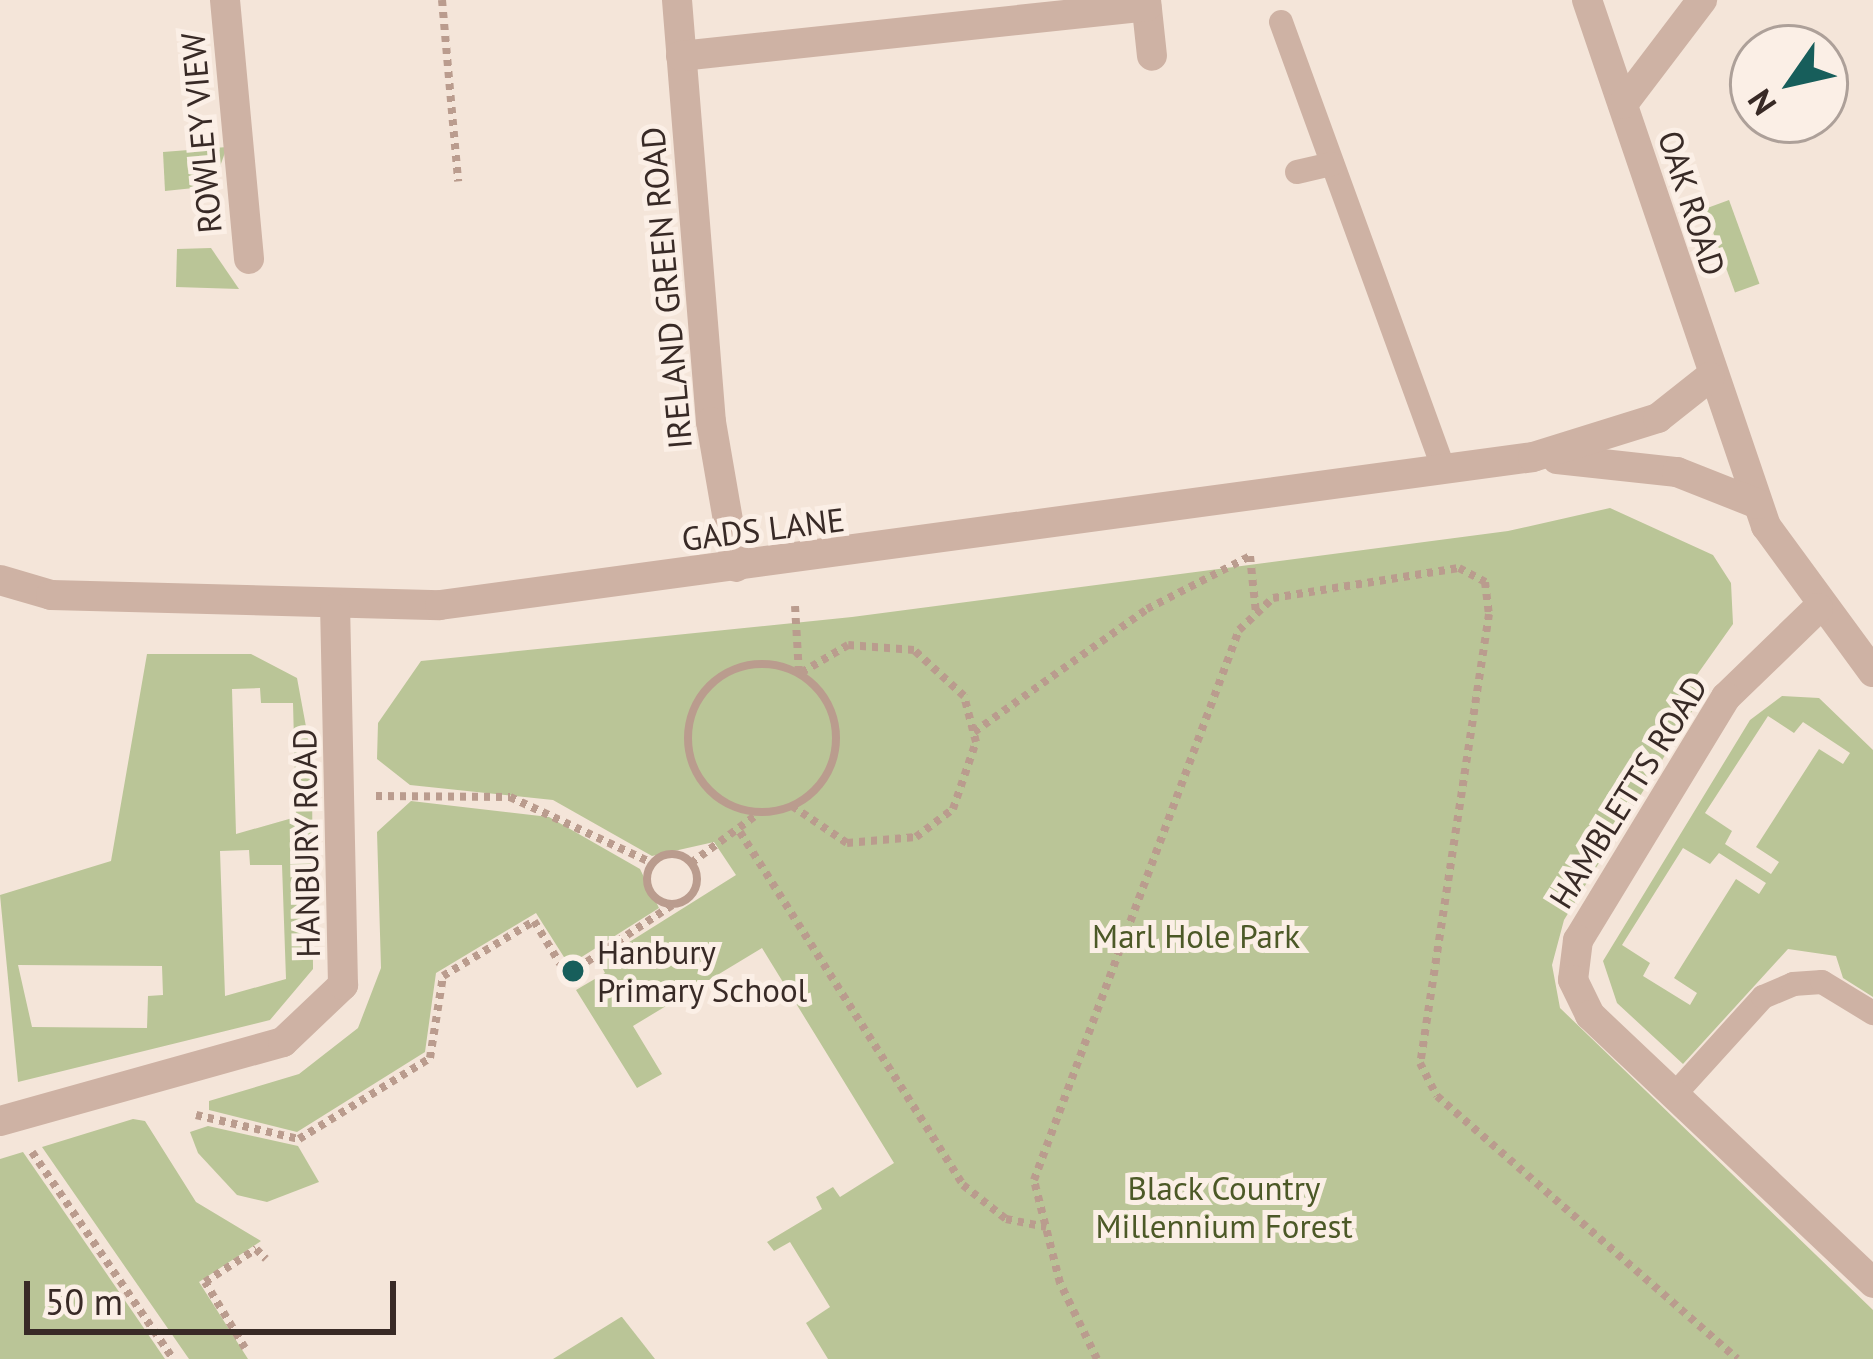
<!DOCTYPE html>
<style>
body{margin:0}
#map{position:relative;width:1873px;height:1359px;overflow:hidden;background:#f4e5d9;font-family:"PT Sans",sans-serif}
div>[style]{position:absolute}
.green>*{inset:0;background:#bac597;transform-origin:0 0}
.path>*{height:8px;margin-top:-4px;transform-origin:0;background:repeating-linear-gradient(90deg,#ba9c8e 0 6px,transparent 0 12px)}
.path>.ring{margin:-4px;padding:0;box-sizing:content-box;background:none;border:8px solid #ba9c8e;border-radius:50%}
.service>*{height:24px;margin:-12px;padding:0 12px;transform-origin:12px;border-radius:12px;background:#ceb2a4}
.minor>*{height:30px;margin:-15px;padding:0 15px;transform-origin:15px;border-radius:15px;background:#ceb2a4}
.dots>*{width:33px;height:33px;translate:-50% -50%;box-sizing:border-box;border:6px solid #fbefe6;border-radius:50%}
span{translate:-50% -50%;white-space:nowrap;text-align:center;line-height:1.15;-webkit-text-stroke:10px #fbefe6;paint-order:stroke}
.street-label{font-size:33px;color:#382a26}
.park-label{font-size:33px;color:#4c5927}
.poi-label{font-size:33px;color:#382a26}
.left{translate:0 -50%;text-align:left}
.north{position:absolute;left:1729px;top:24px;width:120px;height:120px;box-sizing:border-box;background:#fbefe6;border:3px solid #ada099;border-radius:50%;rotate:236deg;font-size:33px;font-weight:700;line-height:48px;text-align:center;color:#382a26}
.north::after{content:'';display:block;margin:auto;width:42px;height:54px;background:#175e5b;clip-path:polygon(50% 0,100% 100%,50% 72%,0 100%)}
.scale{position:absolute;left:24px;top:1281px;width:372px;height:54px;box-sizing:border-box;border:6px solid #382a26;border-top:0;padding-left:15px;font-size:36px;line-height:42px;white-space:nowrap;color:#382a26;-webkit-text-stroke:9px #fbefe6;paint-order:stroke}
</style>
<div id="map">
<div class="green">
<i style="clip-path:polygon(227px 147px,213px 186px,165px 191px,163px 152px)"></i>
<i style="left:1729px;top:200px;width:89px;height:26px;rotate:70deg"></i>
<i style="clip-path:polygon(211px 248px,239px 289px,176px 287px,177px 249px)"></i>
<i style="clip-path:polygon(1610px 508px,1713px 555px,1731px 583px,1733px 624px,1694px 679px,1705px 690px,1564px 920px,1552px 965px,1560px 1008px,1873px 1310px,1873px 1359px,828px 1359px,806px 1323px,830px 1307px,790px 1242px,774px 1251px,767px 1242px,822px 1209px,816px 1197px,833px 1187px,840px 1197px,894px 1163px,762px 948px,633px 1026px,662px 1074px,637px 1088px,576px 990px,605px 973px,599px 961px,736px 875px,714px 842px,652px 856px,553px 800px,410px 785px,377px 759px,378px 723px,421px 661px,852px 617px,1508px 531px)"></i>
<i style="clip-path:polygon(evenodd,147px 654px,251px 654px,297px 678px,312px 759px,313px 969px,270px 1020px,18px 1082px,0 895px,111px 861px,147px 654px,260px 688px,261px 703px,293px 703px,296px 817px,236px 834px,232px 689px,260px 688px,147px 654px,249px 850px,250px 865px,282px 865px,286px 979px,225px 996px,220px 851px,249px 850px,147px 654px,18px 965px,162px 966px,163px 995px,148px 996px,147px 1028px,32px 1027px,18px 965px)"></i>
<i style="clip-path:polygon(evenodd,1782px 696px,1819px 698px,1873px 750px,1873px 997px,1843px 978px,1836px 956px,1788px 949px,1683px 1064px,1617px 1003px,1603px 961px,1750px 720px,1782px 696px,1768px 716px,1794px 733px,1803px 722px,1850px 753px,1843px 764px,1819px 749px,1756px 847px,1779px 862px,1771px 874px,1725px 844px,1732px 831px,1705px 813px,1768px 716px,1782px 696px,1683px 848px,1710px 864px,1719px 853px,1766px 883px,1759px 894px,1736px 879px,1674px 978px,1697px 993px,1690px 1005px,1643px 976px,1650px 963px,1622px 945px,1683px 848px)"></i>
<i style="clip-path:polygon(411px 801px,549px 817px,640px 869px,659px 908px,569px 965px,536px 913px,436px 973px,425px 1052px,297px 1132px,209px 1110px,209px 1101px,299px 1074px,358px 1028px,381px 968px,377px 832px)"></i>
<i style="clip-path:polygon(133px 1119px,145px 1121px,196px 1202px,261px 1241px,199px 1282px,248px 1359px,189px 1359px,42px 1147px)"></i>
<i style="clip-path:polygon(208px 1126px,298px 1146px,319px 1182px,267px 1202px,237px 1195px,198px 1153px,190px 1132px)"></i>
<i style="clip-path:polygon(23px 1152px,52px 1194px,165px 1359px,0 1359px,0 1159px)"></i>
<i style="clip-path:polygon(622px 1317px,655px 1359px,553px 1359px,621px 1317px)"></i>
</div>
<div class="path">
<i style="left:442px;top:0;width:182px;rotate:84.9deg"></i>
<i style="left:795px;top:606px;width:67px;rotate:86.6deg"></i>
<i class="ring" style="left:688px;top:664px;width:140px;height:140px"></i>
<i style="left:974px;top:732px;width:212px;rotate:-35.4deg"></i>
<i style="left:1147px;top:609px;width:116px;rotate:-27.2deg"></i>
<i style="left:1250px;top:556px;width:57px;rotate:84deg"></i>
<i style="left:376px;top:796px;width:134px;rotate:0.4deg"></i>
<i style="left:510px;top:797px;width:157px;rotate:24.9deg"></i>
<i style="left:792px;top:806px;width:66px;rotate:33.9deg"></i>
<i style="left:847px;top:843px;width:69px;rotate:-5deg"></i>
<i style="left:916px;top:837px;width:46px;rotate:-37.1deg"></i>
<i style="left:953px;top:809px;width:71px;rotate:-71.1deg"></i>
<i style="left:976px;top:742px;width:48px;rotate:-104.6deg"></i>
<i style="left:964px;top:696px;width:68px;rotate:-137.4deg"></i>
<i style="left:914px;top:650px;width:66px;rotate:-175.7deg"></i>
<i style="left:848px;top:645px;width:57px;rotate:149.4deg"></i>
<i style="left:740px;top:832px;width:418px;rotate:57.7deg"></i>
<i style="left:963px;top:1185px;width:55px;rotate:38.3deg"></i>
<i style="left:1006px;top:1219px;width:41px;rotate:11.3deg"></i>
<i class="ring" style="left:647px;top:854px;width:42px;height:42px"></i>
<i style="left:691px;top:863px;width:84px;rotate:-36.3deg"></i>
<i style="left:196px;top:1115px;width:106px;rotate:13.1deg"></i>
<i style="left:299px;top:1139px;width:154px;rotate:-31.7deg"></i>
<i style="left:430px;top:1058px;width:83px;rotate:-81deg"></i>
<i style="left:443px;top:976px;width:106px;rotate:-31.1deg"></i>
<i style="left:534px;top:921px;width:63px;rotate:58.6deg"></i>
<i style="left:567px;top:975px;width:128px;rotate:-33.6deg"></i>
<i style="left:32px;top:1152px;width:250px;rotate:55.7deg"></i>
<i style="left:245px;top:1348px;width:77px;rotate:-121.2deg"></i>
<i style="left:205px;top:1282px;width:61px;rotate:-32.9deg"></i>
<i style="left:256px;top:1249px;width:14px;rotate:45deg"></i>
<i style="left:1097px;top:1359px;width:85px;rotate:-116deg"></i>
<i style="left:1060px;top:1283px;width:106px;rotate:-104.2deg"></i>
<i style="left:1034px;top:1180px;width:587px;rotate:-69.56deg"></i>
<i style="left:1239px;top:630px;width:47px;rotate:-43.3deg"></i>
<i style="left:1273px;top:598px;width:188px;rotate:-9.2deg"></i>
<i style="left:1459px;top:568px;width:30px;rotate:28deg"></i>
<i style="left:1485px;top:582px;width:32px;rotate:83deg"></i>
<i style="left:1489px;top:614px;width:454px;rotate:98.7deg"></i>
<i style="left:1420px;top:1063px;width:37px;rotate:63deg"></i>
<i style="left:1437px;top:1096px;width:399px;rotate:41.2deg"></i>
</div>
<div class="service">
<i style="left:1281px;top:22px;width:477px;rotate:70deg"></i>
<i style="left:1297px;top:172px;width:36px;rotate:-13deg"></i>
<i style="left:1675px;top:1094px;width:131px;rotate:-47.8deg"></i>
<i style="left:1763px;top:997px;width:33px;rotate:-23deg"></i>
<i style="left:1793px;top:984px;width:29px;rotate:-4deg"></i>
<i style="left:1822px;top:982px;width:60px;rotate:31.3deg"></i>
</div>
<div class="minor">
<i style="left:225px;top:0;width:260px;rotate:84.7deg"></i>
<i style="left:677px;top:0;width:423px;rotate:85.4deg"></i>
<i style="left:711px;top:422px;width:147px;rotate:80.2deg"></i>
<i style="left:1146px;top:0;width:56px;rotate:83.9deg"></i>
<i style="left:1587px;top:0;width:556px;rotate:71.21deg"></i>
<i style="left:1766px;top:526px;width:181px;rotate:53.8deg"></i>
<i style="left:681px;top:56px;width:468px;rotate:-6.1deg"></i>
<i style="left:1623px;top:104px;width:131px;rotate:-52.8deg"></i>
<i style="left:1557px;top:459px;width:121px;rotate:6.2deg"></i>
<i style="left:1677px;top:472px;width:87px;rotate:21.6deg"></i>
<i style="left:0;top:580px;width:53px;rotate:16.4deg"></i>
<i style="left:51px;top:595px;width:389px;rotate:1.5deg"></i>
<i style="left:440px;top:605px;width:1103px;rotate:-7.71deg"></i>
<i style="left:1533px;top:457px;width:131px;rotate:-17.3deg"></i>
<i style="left:1658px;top:418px;width:66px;rotate:-38.3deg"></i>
<i style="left:1818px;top:608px;width:128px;rotate:135.9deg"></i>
<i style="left:1726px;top:697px;width:285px;rotate:121.3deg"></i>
<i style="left:1578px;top:940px;width:40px;rotate:97.1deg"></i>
<i style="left:1573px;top:980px;width:39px;rotate:64deg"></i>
<i style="left:1590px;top:1015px;width:390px;rotate:43.4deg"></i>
<i style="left:0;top:1121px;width:294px;rotate:-15.6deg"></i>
<i style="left:283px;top:1042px;width:83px;rotate:-43.5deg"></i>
<i style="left:343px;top:985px;width:376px;rotate:-91.2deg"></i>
</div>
<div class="dots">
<i style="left:573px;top:971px;background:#175e5b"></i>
</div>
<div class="street-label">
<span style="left:201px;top:133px;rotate:-95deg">ROWLEY VIEW</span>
<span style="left:1692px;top:203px;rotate:72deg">OAK ROAD</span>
<span style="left:666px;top:288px;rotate:-95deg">IRELAND GREEN ROAD</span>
<span style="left:763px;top:529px;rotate:-7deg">GADS LANE</span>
<span style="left:1628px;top:792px;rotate:-58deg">HAMBLETTS ROAD</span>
<span style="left:306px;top:843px;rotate:-91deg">HANBURY ROAD</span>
</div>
<div class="park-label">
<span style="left:1196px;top:936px">Marl Hole Park</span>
<span style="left:1224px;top:1207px">Black Country<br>Millennium Forest</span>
</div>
<div class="poi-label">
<span class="left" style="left:597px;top:971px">Hanbury<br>Primary School</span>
</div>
<div class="north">N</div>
<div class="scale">50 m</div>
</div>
